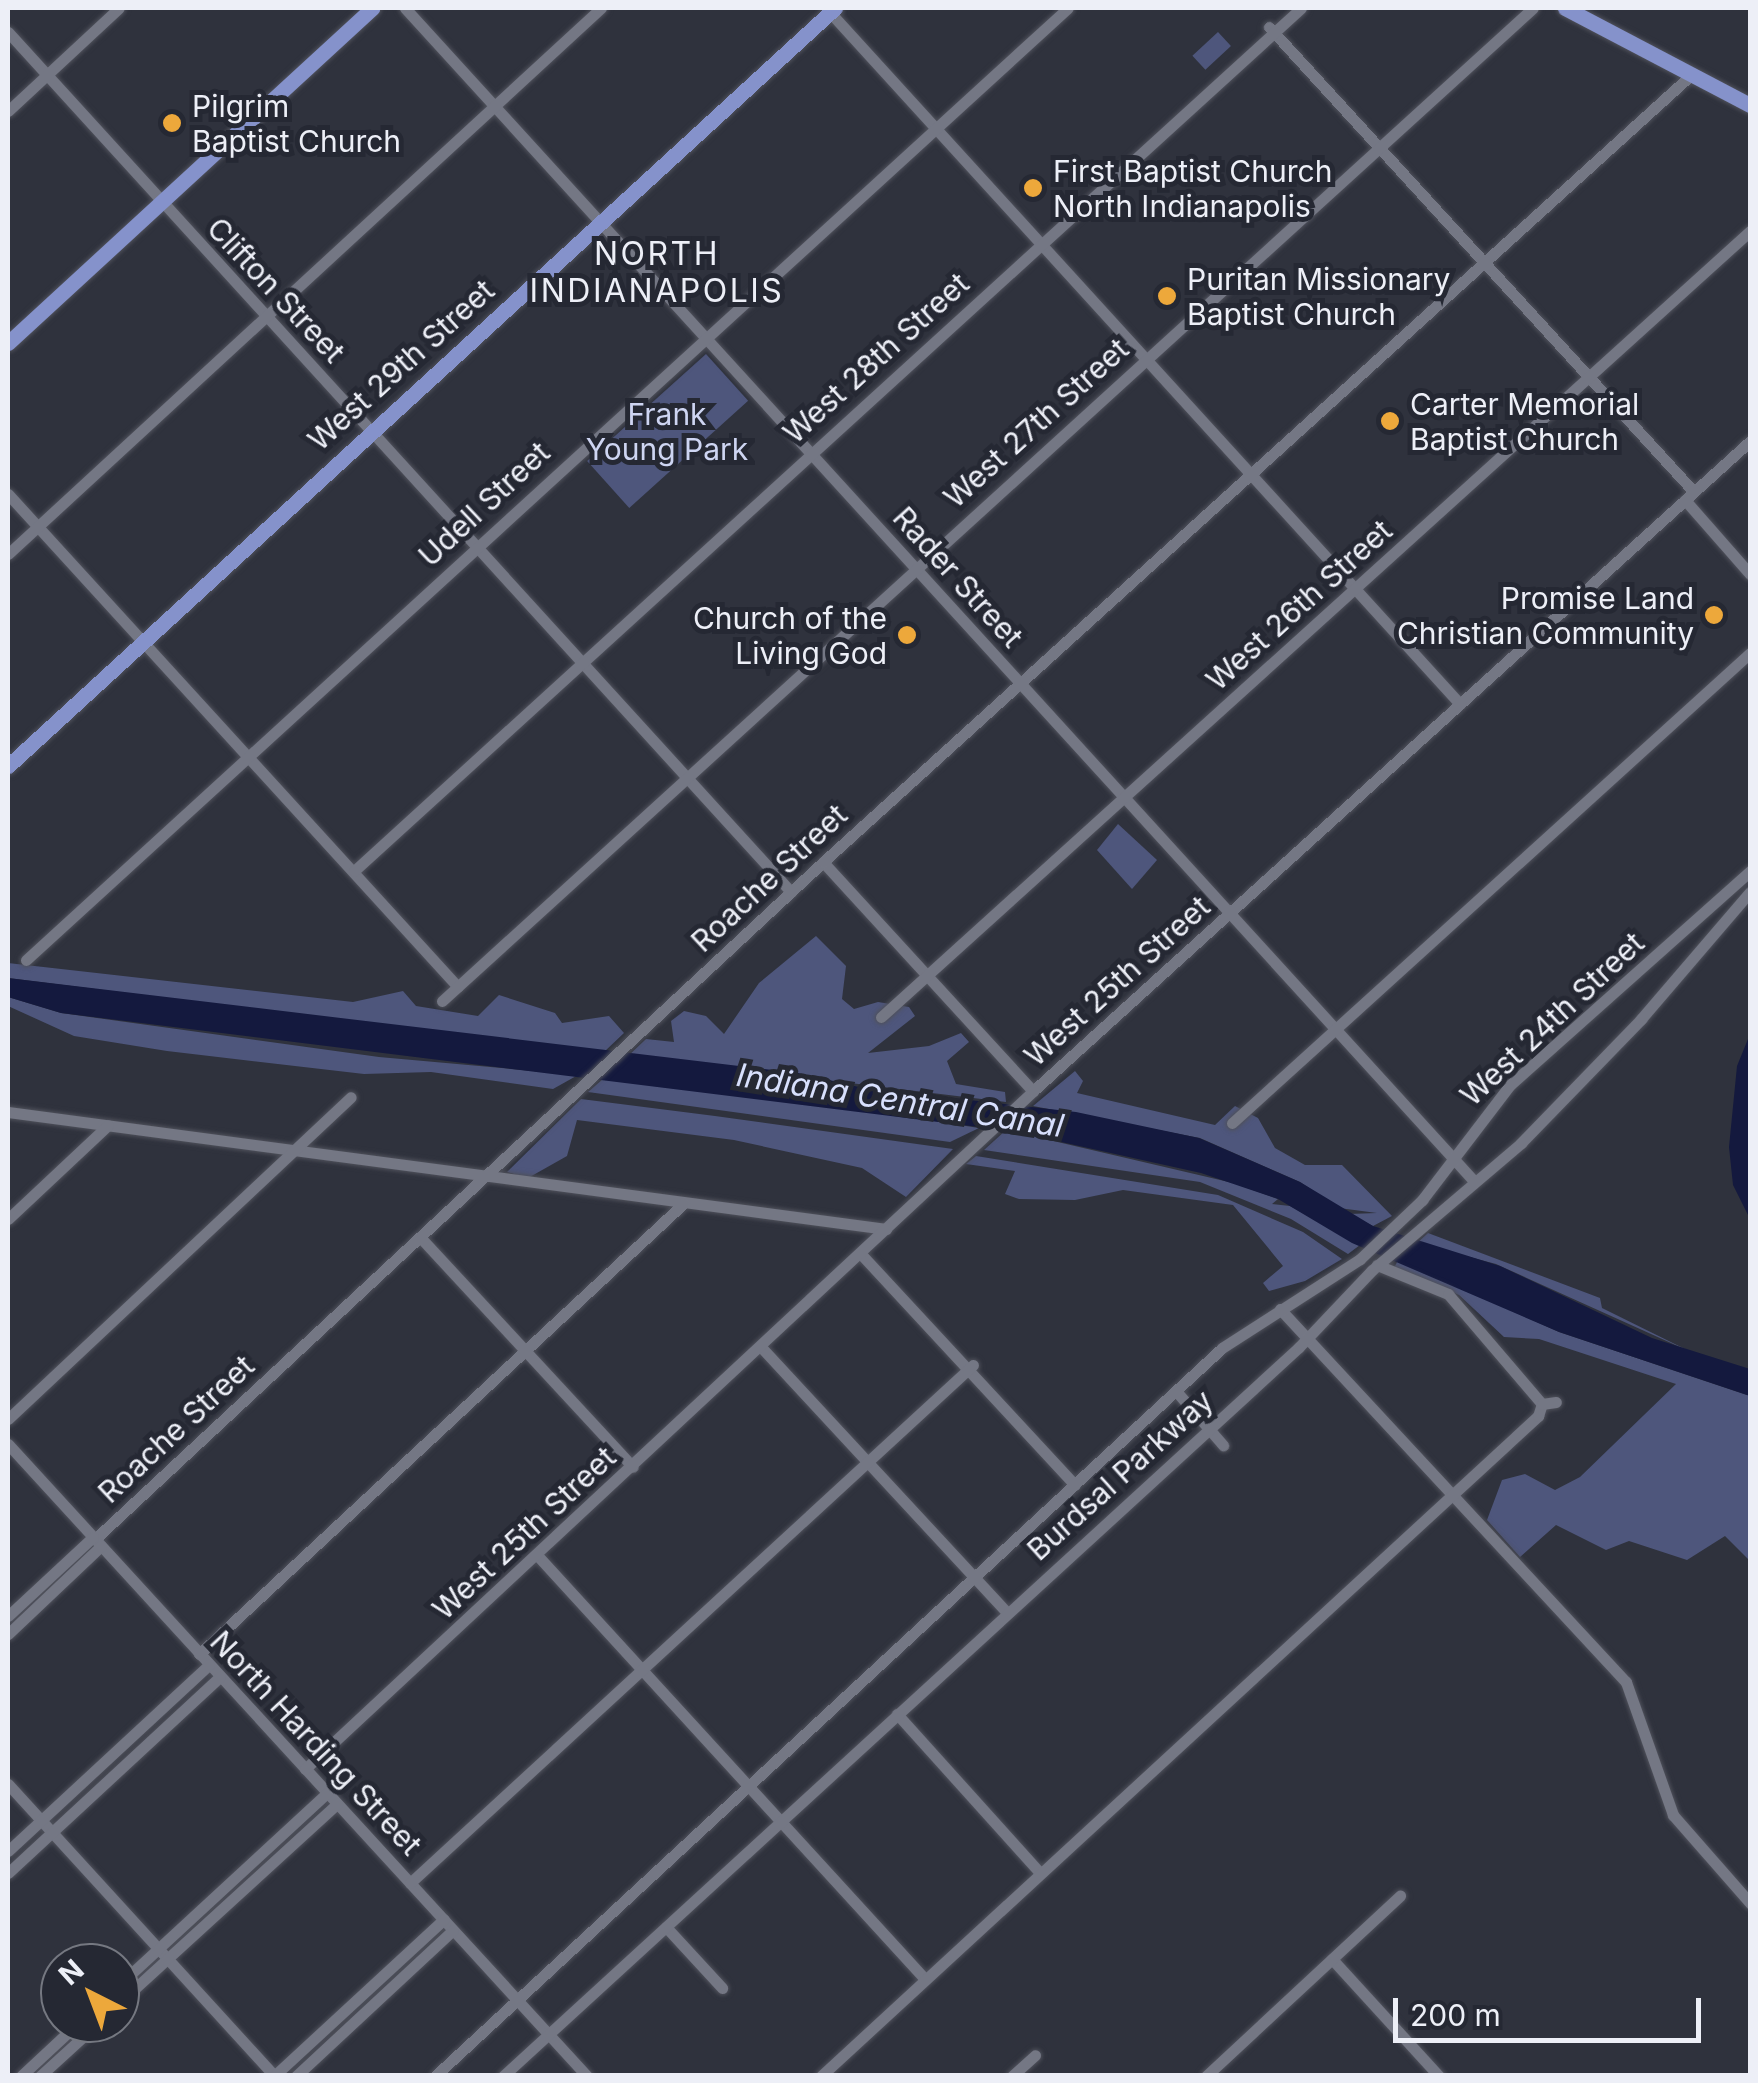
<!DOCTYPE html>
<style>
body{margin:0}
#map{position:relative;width:1758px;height:2083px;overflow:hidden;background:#2f323d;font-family:Inter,sans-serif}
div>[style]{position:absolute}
.green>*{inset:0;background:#4e567c;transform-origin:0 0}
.water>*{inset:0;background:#14193e}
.roads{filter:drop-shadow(0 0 2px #4f515b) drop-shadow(0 0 2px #4f515b)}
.minor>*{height:11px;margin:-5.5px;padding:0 5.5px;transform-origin:5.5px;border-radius:5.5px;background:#747784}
.major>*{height:15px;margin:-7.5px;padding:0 7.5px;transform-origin:7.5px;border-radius:7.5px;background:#8592cb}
.dots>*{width:28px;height:28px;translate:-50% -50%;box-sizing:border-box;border:5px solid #252833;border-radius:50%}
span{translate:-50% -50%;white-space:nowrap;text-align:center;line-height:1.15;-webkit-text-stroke:10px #252833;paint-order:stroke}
.poi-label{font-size:30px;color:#edeff7}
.left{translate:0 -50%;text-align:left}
.right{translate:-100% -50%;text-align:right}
.street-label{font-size:30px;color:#edeff7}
.park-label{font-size:30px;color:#ced5f2}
.neighbourhood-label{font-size:32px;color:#edeff7;letter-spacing:2.5px}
.water-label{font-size:32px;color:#d8e0fd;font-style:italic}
.frame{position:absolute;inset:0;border:10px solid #edeff7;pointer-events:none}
.north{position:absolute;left:40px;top:1943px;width:100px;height:100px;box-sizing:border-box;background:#252833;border:2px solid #757881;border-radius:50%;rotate:318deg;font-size:28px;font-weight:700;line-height:40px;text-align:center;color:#edeff7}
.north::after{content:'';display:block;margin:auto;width:35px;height:45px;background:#eda83b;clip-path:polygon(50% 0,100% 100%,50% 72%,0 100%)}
.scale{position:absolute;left:1393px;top:1998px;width:308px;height:45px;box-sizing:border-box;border:5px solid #edeff7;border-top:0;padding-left:12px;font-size:30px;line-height:35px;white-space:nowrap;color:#edeff7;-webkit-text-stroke:8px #252833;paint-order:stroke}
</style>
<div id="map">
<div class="green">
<i style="left:1218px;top:32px;width:19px;height:35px;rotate:47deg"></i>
<i style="left:706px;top:354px;width:63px;height:160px;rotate:48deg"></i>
<i style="clip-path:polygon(1118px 824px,1157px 860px,1132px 889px,1097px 850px)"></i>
<i style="clip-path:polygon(816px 936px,846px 966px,842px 999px,854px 1009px,878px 1002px,909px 1007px,915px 1016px,868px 1053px,929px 1046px,961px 1033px,969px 1042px,947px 1061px,956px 1084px,1005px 1092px,1006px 1102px,628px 1056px,646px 1039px,674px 1042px,671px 1021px,684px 1011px,706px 1016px,724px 1034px,759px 983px)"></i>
<i style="clip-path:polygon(8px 963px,353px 1002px,403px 991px,416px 1006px,478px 1016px,499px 995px,555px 1013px,562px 1023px,609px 1016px,624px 1033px,603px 1053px,8px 978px)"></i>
<i style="clip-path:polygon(8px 997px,61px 1013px,379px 1057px,578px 1075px,553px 1089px,431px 1072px,364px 1074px,167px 1051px,74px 1036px,8px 1006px)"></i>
<i style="clip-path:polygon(1075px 1071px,1083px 1081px,1077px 1093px,1215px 1125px,1235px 1106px,1258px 1118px,1275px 1148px,1305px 1165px,1342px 1165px,1392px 1216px,1373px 1226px,1349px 1214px,1377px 1213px,1339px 1208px,1300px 1182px,1200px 1138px,1033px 1106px)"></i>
<i style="clip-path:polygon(604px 1078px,902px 1116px,979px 1128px,950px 1142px,588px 1092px)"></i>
<i style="clip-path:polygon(581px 1099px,715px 1116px,953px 1149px,906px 1197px,862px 1168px,734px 1140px,577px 1120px,567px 1156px,528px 1178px,507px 1172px)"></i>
<i style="clip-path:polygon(1006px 1130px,1233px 1183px,1278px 1199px,1272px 1204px,1290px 1206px,1360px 1245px,1348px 1254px,1291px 1219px,1200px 1182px,984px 1150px)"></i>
<i style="clip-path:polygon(976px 1156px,1218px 1195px,1303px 1232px,1342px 1259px,1305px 1281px,1269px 1291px,1263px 1283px,1283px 1266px,1233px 1205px,1123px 1190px,1075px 1200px,1019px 1199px,1005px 1194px,1015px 1171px,966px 1164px)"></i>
<i style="clip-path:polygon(1428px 1233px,1600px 1298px,1602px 1308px,1691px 1352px,1496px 1264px,1417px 1243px)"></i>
<i style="clip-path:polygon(1398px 1260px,1559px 1332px,1750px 1396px,1750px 1561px,1725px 1536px,1687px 1560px,1629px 1541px,1606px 1550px,1556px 1525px,1520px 1557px,1487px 1520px,1502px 1480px,1525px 1474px,1555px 1490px,1580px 1477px,1676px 1384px,1539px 1339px,1504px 1337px,1459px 1295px,1394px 1268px)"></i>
</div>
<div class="water">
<i style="clip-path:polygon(8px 978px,798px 1073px,863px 1088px,1076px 1112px,1199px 1138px,1300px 1182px,1373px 1226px,1500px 1266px,1652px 1338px,1750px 1369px,1750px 1396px,1559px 1332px,1352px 1243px,1278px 1199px,1201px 1173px,1011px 1131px,61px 1013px,8px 997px)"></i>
<i style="clip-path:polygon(1750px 1034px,1750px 1219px,1733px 1185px,1729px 1147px,1737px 1066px)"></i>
</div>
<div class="roads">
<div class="minor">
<i style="left:405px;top:8px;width:1587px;rotate:47.66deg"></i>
<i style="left:827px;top:9px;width:940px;rotate:47.67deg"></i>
<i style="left:1269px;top:27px;width:630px;rotate:47.57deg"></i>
<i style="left:8px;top:32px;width:1163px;rotate:47.68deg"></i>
<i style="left:8px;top:111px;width:151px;rotate:-42.9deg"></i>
<i style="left:8px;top:494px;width:667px;rotate:47.61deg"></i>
<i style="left:1685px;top:500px;width:98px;rotate:48.7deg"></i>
<i style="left:8px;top:554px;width:806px;rotate:-42.64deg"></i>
<i style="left:823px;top:862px;width:311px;rotate:47.5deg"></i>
<i style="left:354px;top:871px;width:1281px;rotate:-42.34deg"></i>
<i style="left:26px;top:960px;width:1411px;rotate:-42.42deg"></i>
<i style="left:442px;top:1001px;width:1475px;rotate:-42.31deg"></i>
<i style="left:881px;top:1017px;width:1172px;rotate:-42.13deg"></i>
<i style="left:8px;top:1112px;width:886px;rotate:7.59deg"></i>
<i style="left:1232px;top:1123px;width:699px;rotate:-42.22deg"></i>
<i style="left:8px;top:1219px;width:137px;rotate:-43.2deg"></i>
<i style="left:420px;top:1237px;width:313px;rotate:47.2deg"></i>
<i style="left:860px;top:1253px;width:316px;rotate:47.2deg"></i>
<i style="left:1377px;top:1265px;width:77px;rotate:22.2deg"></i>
<i style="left:1448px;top:1294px;width:145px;rotate:49.5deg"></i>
<i style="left:1280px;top:1309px;width:509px;rotate:47.15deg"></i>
<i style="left:1626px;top:1682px;width:141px;rotate:70.5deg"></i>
<i style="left:1673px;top:1815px;width:117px;rotate:48.8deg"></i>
<i style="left:761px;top:1347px;width:362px;rotate:47.2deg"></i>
<i style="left:1176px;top:1391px;width:72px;rotate:49deg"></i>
<i style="left:8px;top:1419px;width:470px;rotate:-43.2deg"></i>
<i style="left:8px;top:1444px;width:857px;rotate:47.51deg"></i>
<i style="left:95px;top:1539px;width:994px;rotate:-42.92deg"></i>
<i style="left:823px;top:862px;width:1173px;rotate:-42.2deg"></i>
<i style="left:537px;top:1555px;width:575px;rotate:47.54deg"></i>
<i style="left:8px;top:1616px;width:116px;rotate:-42.9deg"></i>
<i style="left:8px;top:1634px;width:128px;rotate:-43.4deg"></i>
<i style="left:199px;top:1654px;width:662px;rotate:-42.92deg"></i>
<i style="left:897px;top:1714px;width:214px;rotate:48deg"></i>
<i style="left:305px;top:1769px;width:995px;rotate:-42.96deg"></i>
<i style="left:1033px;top:1091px;width:968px;rotate:-42.19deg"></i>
<i style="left:8px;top:1784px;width:396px;rotate:47.6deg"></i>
<i style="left:8px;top:1851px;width:274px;rotate:-42.8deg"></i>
<i style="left:8px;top:1873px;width:289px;rotate:-42.8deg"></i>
<i style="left:410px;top:1883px;width:765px;rotate:-42.62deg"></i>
<i style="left:666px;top:1927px;width:83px;rotate:47.4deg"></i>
<i style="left:1332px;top:1959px;width:159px;rotate:47.6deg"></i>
<i style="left:120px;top:1984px;width:282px;rotate:-42.7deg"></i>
<i style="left:120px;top:2002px;width:294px;rotate:-42.4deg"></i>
<i style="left:21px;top:2076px;width:78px;rotate:-42.9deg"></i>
<i style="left:40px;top:2076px;width:79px;rotate:-42.4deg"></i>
<i style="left:274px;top:2076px;width:231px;rotate:-42.7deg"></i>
<i style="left:296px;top:2076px;width:214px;rotate:-42.9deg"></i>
<i style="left:435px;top:2076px;width:1072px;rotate:-42.77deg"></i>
<i style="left:1222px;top:1348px;width:164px;rotate:-32.8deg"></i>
<i style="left:1360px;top:1259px;width:86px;rotate:-43.6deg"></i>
<i style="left:1422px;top:1200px;width:145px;rotate:-52.6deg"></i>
<i style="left:1510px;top:1085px;width:322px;rotate:-41.7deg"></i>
<i style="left:503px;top:2076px;width:1079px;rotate:-42.48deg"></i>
<i style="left:1299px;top:1347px;width:106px;rotate:-46.5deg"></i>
<i style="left:1372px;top:1270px;width:196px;rotate:-40.4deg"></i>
<i style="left:1521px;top:1143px;width:173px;rotate:-45.9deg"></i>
<i style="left:1641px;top:1019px;width:167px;rotate:-49.4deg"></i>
<i style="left:821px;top:2076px;width:975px;rotate:-42.63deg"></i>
<i style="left:1538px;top:1416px;width:13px;rotate:-72deg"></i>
<i style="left:1542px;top:1404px;width:14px;rotate:-8deg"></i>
<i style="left:1012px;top:2076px;width:31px;rotate:-42deg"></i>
<i style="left:1206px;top:2076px;width:265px;rotate:-42.9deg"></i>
</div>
<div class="major">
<i style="left:1565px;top:8px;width:209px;rotate:27.7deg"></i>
<i style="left:8px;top:343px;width:495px;rotate:-42.6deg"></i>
<i style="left:8px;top:766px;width:1122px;rotate:-42.51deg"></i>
</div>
</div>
<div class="dots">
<i style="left:172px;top:123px;background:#eda83b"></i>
<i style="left:1033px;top:188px;background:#eda83b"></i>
<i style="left:1167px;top:296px;background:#eda83b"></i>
<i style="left:1390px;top:421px;background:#eda83b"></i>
<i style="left:1714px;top:615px;background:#eda83b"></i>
<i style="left:907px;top:635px;background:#eda83b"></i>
</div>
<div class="poi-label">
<span class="left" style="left:192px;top:123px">Pilgrim<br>Baptist Church</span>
<span class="left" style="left:1053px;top:188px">First Baptist Church<br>North Indianapolis</span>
<span class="left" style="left:1187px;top:296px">Puritan Missionary<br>Baptist Church</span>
<span class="left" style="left:1410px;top:421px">Carter Memorial<br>Baptist Church</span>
<span class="right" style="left:1694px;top:615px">Promise Land<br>Christian Community</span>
<span class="right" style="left:887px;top:635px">Church of the<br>Living God</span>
</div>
<div class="street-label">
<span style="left:276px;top:290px;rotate:47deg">Clifton Street</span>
<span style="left:876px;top:358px;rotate:-42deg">West 28th Street</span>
<span style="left:401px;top:365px;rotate:-42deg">West 29th Street</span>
<span style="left:1036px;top:423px;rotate:-42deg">West 27th Street</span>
<span style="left:484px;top:504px;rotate:-43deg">Udell Street</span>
<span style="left:958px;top:577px;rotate:48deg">Rader Street</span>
<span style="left:1299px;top:605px;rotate:-42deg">West 26th Street</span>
<span style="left:769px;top:878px;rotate:-43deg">Roache Street</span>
<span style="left:1117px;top:981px;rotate:-42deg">West 25th Street</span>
<span style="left:1552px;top:1019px;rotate:-43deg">West 24th Street</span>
<span style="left:176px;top:1429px;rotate:-43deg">Roache Street</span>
<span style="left:1120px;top:1475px;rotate:-42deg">Burdsal Parkway</span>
<span style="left:524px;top:1533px;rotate:-43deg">West 25th Street</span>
<span style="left:316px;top:1743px;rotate:47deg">North Harding Street</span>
</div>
<div class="park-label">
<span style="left:667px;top:431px">Frank<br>Young Park</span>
</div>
<div class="neighbourhood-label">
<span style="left:657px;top:273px">NORTH<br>INDIANAPOLIS</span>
</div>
<div class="water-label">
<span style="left:900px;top:1101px;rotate:9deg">Indiana Central Canal</span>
</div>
<div class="frame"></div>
<div class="north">N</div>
<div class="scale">200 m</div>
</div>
